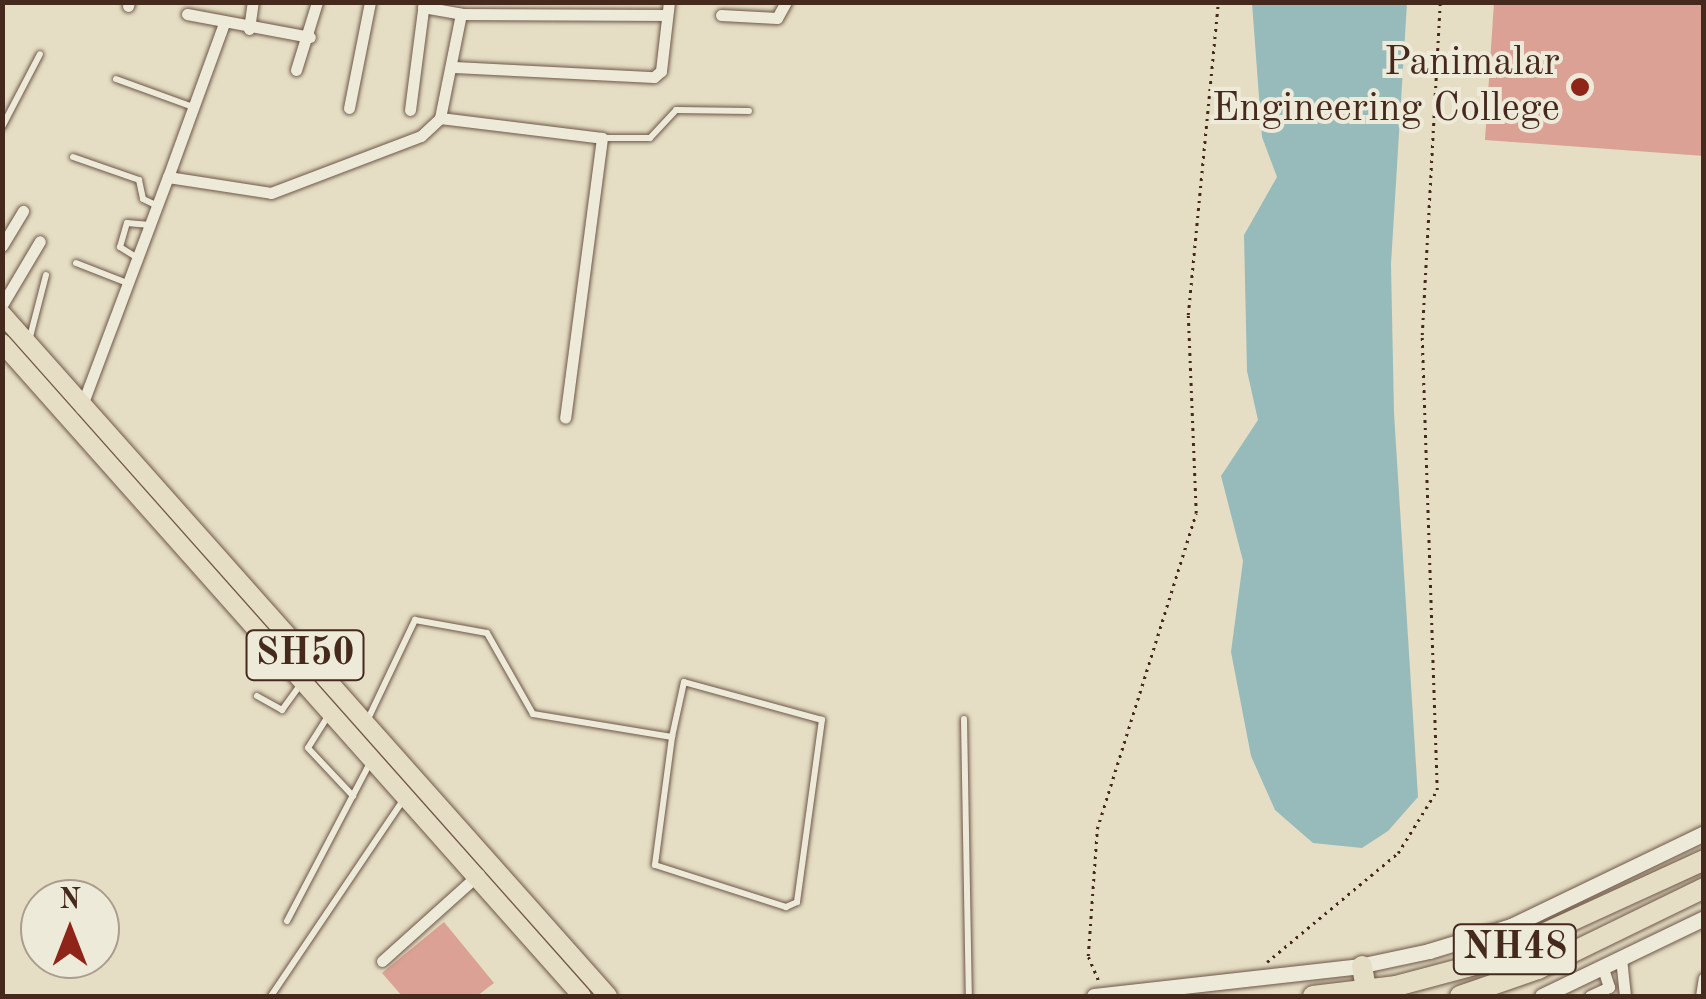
<!DOCTYPE html>
<style>
body{margin:0}
#map{position:relative;width:1706px;height:999px;overflow:hidden;background:#e5dec4;font-family:"Old Standard TT",serif}
div>[style]{position:absolute}
.water>*{inset:0;background:#97bbba}
.building>*{inset:0;background:#daa194}
.path>*{height:2.5px;margin-top:-1.25px;transform-origin:0;background:repeating-linear-gradient(90deg,#46291d 0 2.5px,transparent 0 7.5px)}
.roads{filter:drop-shadow(0 0 2px #6e5647) drop-shadow(0 0 2px #6e5647)}
.service>*{height:6px;margin:-3px;padding:0 3px;transform-origin:3px;border-radius:3px;background:#eeead9}
.minor>*{height:11px;margin:-5.5px;padding:0 5.5px;transform-origin:5.5px;border-radius:5.5px;background:#eeead9}
.tertiary>*{height:15px;margin:-7.5px;padding:0 7.5px;transform-origin:7.5px;border-radius:7.5px;background:#eeead9}
.primary>*{height:18px;margin:-9px;padding:0 9px;transform-origin:9px;border-radius:9px;background:#e5dec4}
.trunk>*{height:20px;margin:-10px;padding:0 10px;transform-origin:10px;border-radius:10px;background:#e5dec4}
.dots>*{width:28px;height:28px;translate:-50% -50%;box-sizing:border-box;border:5px solid #eeead9;border-radius:50%}
span{translate:-50% -50%;white-space:nowrap;text-align:center;line-height:1.15;-webkit-text-stroke:8px #eeead9;paint-order:stroke}
.shield-label span{padding:2px 8px;background:#eeead9;border:2px solid;border-radius:8px;-webkit-text-stroke-width:0}
.shield-label{font-size:38px;color:#46291d;font-weight:700}
.poi-label{font-size:40px;color:#46291d}
.right{translate:-100% -50%;text-align:right}
.frame{position:absolute;inset:0;border:5px solid #46291d;pointer-events:none}
.north{position:absolute;left:20px;top:879px;width:100px;height:100px;box-sizing:border-box;background:#eeead9;border:2px solid #ab9d8e;border-radius:50%;rotate:0deg;font-size:28px;font-weight:700;line-height:40px;text-align:center;color:#46291d}
.north::after{content:'';display:block;margin:auto;width:35px;height:45px;background:#8f2418;clip-path:polygon(50% 0,100% 100%,50% 72%,0 100%)}
</style>
<div id="map">
<div class="water">
<i style="clip-path:polygon(1252px 3px,1407px 3px,1391px 264px,1394px 413px,1418px 797px,1388px 831px,1362px 848px,1313px 843px,1275px 810px,1251px 756px,1231px 652px,1243px 561px,1221px 476px,1258px 420px,1247px 371px,1244px 235px,1277px 177px,1262px 137px)"></i>
</div>
<div class="building">
<i style="clip-path:polygon(1494px 2px,1704px 2px,1704px 156px,1485px 140px)"></i>
<i style="clip-path:polygon(444px 922px,494px 983px,477px 996px,402px 996px,382px 973px)"></i>
</div>
<div class="path">
<i style="left:1267px;top:962px;width:170px;rotate:-39.8deg"></i>
<i style="left:1398px;top:853px;width:74px;rotate:-58.2deg"></i>
<i style="left:1437px;top:790px;width:455px;rotate:-91.9deg"></i>
<i style="left:1422px;top:335px;width:333px;rotate:-86.9deg"></i>
<i style="left:1098px;top:980px;width:26px;rotate:-113deg"></i>
<i style="left:1088px;top:956px;width:127px;rotate:-85.9deg"></i>
<i style="left:1097px;top:829px;width:331px;rotate:-72.6deg"></i>
<i style="left:1196px;top:513px;width:198px;rotate:-92.3deg"></i>
<i style="left:1188px;top:315px;width:314px;rotate:-84.5deg"></i>
</div>
<div class="roads">
<div class="service">
<i style="left:116px;top:79px;width:82px;rotate:20deg"></i>
<i style="left:2px;top:127px;width:82px;rotate:-62.5deg"></i>
<i style="left:603px;top:138px;width:47px"></i>
<i style="left:650px;top:138px;width:38px;rotate:-47deg"></i>
<i style="left:676px;top:110px;width:73px;rotate:0.8deg"></i>
<i style="left:73px;top:157px;width:70px;rotate:19.2deg"></i>
<i style="left:139px;top:180px;width:19px;rotate:78deg"></i>
<i style="left:143px;top:199px;width:14px;rotate:25deg"></i>
<i style="left:136px;top:257px;width:19px;rotate:-148deg"></i>
<i style="left:120px;top:247px;width:25px;rotate:-74deg"></i>
<i style="left:127px;top:223px;width:23px;rotate:5deg"></i>
<i style="left:76px;top:263px;width:55px;rotate:21.4deg"></i>
<i style="left:30px;top:337px;width:64px;rotate:-75.5deg"></i>
<i style="left:257px;top:696px;width:29px;rotate:29deg"></i>
<i style="left:282px;top:710px;width:34px;rotate:-54deg"></i>
<i style="left:330px;top:713px;width:41px;rotate:122.2deg"></i>
<i style="left:308px;top:748px;width:66px;rotate:46.8deg"></i>
<i style="left:368px;top:719px;width:110px;rotate:-64.6deg"></i>
<i style="left:415px;top:620px;width:73px;rotate:10.2deg"></i>
<i style="left:487px;top:633px;width:93px;rotate:60.4deg"></i>
<i style="left:533px;top:714px;width:141px;rotate:9.4deg"></i>
<i style="left:672px;top:737px;width:129px;rotate:97.6deg"></i>
<i style="left:655px;top:865px;width:138px;rotate:17.8deg"></i>
<i style="left:786px;top:907px;width:12px;rotate:-24deg"></i>
<i style="left:797px;top:902px;width:184px;rotate:-82.2deg"></i>
<i style="left:822px;top:720px;width:143px;rotate:-164.6deg"></i>
<i style="left:684px;top:682px;width:56px;rotate:102.3deg"></i>
<i style="left:964px;top:719px;width:277px;rotate:89deg"></i>
<i style="left:287px;top:921px;width:178px;rotate:-62.3deg"></i>
<i style="left:271px;top:996px;width:240px;rotate:-56deg"></i>
</div>
<div class="minor">
<i style="left:128px;top:6px;width:4px;rotate:-76deg"></i>
<i style="left:423px;top:7px;width:39px;rotate:10deg"></i>
<i style="left:187px;top:14px;width:125px;rotate:10.6deg"></i>
<i style="left:721px;top:15px;width:56px;rotate:3.1deg"></i>
<i style="left:777px;top:18px;width:18px;rotate:-61deg"></i>
<i style="left:249px;top:29px;width:27px;rotate:-82deg"></i>
<i style="left:454px;top:67px;width:200px;rotate:2.9deg"></i>
<i style="left:654px;top:77px;width:9px;rotate:-41deg"></i>
<i style="left:661px;top:71px;width:69px;rotate:-83.4deg"></i>
<i style="left:296px;top:70px;width:71px;rotate:-72.8deg"></i>
<i style="left:349px;top:108px;width:108px;rotate:-78.8deg"></i>
<i style="left:410px;top:110px;width:109px;rotate:-82.6deg"></i>
<i style="left:440px;top:118px;width:163px;rotate:7deg"></i>
<i style="left:602px;top:138px;width:282px;rotate:97.5deg"></i>
<i style="left:168px;top:177px;width:161px;rotate:-70deg"></i>
<i style="left:2px;top:246px;width:41px;rotate:-59deg"></i>
<i style="left:2px;top:305px;width:74px;rotate:-59.3deg"></i>
<i style="left:81px;top:408px;width:247px;rotate:-69.4deg"></i>
<i style="left:168px;top:177px;width:104px;rotate:8.8deg"></i>
<i style="left:271px;top:193px;width:160px;rotate:-20.8deg"></i>
<i style="left:421px;top:136px;width:26px;rotate:-43deg"></i>
<i style="left:440px;top:118px;width:106px;rotate:-78.6deg"></i>
<i style="left:461px;top:14px;width:206px;rotate:0.3deg"></i>
<i style="left:1621px;top:958px;width:38px;rotate:84deg"></i>
<i style="left:382px;top:961px;width:130px;rotate:-41.9deg"></i>
<i style="left:1590px;top:996px;width:21px;rotate:-25deg"></i>
<i style="left:1609px;top:987px;width:20px;rotate:-108deg"></i>
<i style="left:1701px;top:996px;width:18px;rotate:-81deg"></i>
</div>
<div class="tertiary">
<i style="left:1094px;top:996px;width:262px;rotate:-6.4deg"></i>
<i style="left:1354px;top:967px;width:77px;rotate:-12deg"></i>
<i style="left:1429px;top:951px;width:86px;rotate:-17deg"></i>
<i style="left:1511px;top:926px;width:214px;rotate:-25.7deg"></i>
<i style="left:1542px;top:996px;width:180px;rotate:-25.7deg"></i>
</div>
<div class="primary">
<i style="left:2px;top:314px;width:912px;rotate:48.38deg"></i>
<i style="left:2px;top:343px;width:873px;rotate:48.39deg"></i>
</div>
<div class="trunk">
<i style="left:1362px;top:966px;width:23px;rotate:80deg"></i>
<i style="left:1313px;top:996px;width:84px;rotate:-6.9deg"></i>
<i style="left:1396px;top:986px;width:82px;rotate:-14.9deg"></i>
<i style="left:1475px;top:965px;width:252px;rotate:-24.6deg"></i>
<i style="left:1460px;top:996px;width:83px;rotate:-19.1deg"></i>
<i style="left:1538px;top:969px;width:185px;rotate:-26deg"></i>
</div>
</div>
<div class="dots">
<i style="left:1580px;top:87px;background:#8f2418"></i>
</div>
<div class="shield-label">
<span style="left:305px;top:655px">SH50</span>
<span style="left:1515px;top:949px">NH48</span>
</div>
<div class="poi-label">
<span class="right" style="left:1560px;top:87px">Panimalar<br>Engineering College</span>
</div>
<div class="frame"></div>
<div class="north">N</div>
</div>
